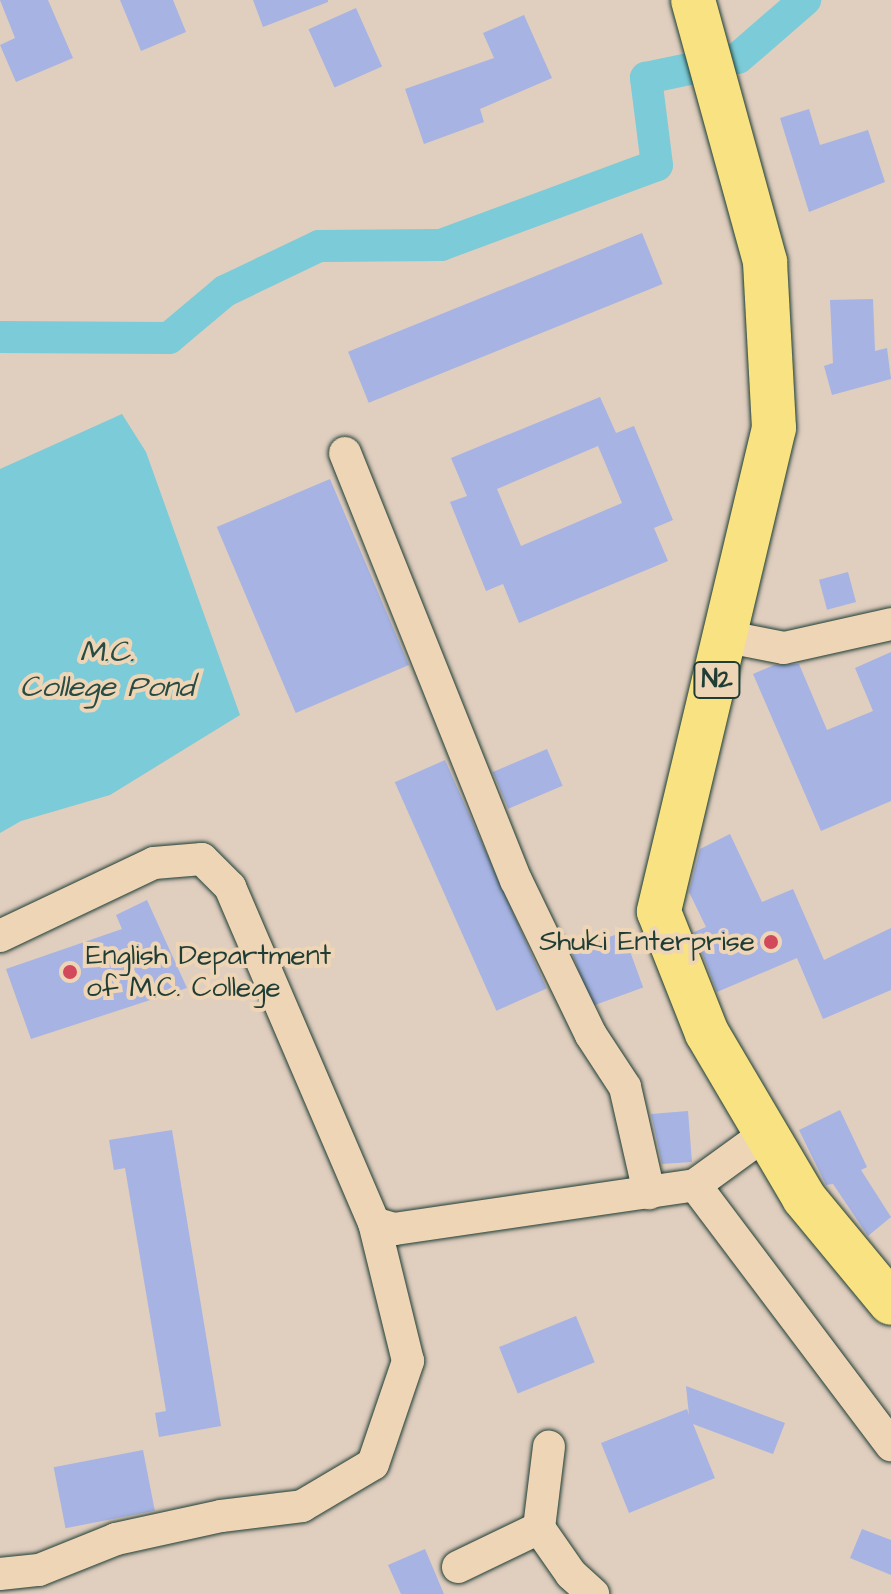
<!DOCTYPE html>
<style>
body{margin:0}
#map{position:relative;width:891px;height:1594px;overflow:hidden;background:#e0cebf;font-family:"Architects Daughter",sans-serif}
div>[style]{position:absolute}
.water>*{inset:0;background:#7bcbd8}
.canal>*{height:32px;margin:-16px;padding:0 16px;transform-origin:16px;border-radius:16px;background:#7bcbd8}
.building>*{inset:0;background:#a7b3e3;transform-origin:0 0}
.roads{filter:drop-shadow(0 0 2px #1f3d34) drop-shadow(0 0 2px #1f3d34)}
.minor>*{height:32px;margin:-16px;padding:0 16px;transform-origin:16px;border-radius:16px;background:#eed5b6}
.highway>*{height:44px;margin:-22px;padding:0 22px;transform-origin:22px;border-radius:22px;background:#f8e281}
.dots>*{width:22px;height:22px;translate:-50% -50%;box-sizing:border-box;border:4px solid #eed5b6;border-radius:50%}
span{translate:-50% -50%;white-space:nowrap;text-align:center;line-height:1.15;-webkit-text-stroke:8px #eed5b6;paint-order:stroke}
.shield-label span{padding:2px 6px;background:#eed5b6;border:2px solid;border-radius:6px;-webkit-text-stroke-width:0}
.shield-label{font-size:26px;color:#1f3d34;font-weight:700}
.poi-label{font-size:28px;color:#1f3d34}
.right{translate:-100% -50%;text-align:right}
.left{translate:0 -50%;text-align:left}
.water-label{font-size:30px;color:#284b44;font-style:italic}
</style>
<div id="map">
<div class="water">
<i style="clip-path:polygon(122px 414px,146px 452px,240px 715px,110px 795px,21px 821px,0 833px,0 469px)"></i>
</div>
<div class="canal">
<i style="left:738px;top:58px;width:89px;rotate:-40.9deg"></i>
<i style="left:0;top:337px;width:169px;rotate:0.3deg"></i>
<i style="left:169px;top:338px;width:73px;rotate:-40deg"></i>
<i style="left:225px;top:291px;width:104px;rotate:-25.6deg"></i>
<i style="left:319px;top:246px;width:122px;rotate:-0.5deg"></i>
<i style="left:441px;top:245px;width:230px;rotate:-20.3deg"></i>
<i style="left:657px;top:165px;width:88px;rotate:-97.2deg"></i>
<i style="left:646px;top:78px;width:49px;rotate:-11.8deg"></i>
</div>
<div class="building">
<i style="clip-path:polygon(0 0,48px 0,73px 58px,16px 82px,0 45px,15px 38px)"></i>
<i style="clip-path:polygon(120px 0,173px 0,186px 32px,141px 51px)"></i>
<i style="clip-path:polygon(253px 0,328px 0,328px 2px,263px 27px)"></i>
<i style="left:356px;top:8px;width:64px;height:52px;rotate:66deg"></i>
<i style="clip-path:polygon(524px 15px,552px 78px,480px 109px,484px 122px,424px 144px,405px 89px,494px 58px,483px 33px)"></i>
<i style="clip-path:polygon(809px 109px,820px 145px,868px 130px,885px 182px,809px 212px,780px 118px)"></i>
<i style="left:642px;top:233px;width:55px;height:317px;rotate:68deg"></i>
<i style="clip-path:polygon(873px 299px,875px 351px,887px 348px,891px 379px,832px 395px,824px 366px,833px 363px,830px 300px)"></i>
<i style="clip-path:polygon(evenodd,600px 397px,616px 433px,634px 426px,673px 520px,654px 528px,668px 561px,519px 623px,503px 584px,486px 591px,450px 502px,467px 496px,451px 458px,600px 397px,598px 446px,622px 503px,521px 546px,497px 489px,598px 446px)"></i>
<i style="left:330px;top:479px;width:202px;height:123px;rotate:67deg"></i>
<i style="left:848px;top:572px;width:31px;height:30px;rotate:75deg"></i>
<i style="clip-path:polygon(891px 652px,891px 801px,821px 831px,753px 674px,774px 665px,799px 664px,827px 730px,873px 711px,855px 668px)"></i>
<i style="left:547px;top:749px;width:40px;height:59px;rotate:67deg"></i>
<i style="left:445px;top:760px;width:250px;height:55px;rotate:66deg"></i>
<i style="clip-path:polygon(730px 834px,762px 902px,793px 889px,824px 960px,891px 928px,891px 990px,823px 1019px,797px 958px,717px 992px,694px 932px,706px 927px,689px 892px,700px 849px)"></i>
<i style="clip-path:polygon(147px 900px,187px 988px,31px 1039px,6px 969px,122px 929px,116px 915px)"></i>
<i style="left:623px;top:932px;width:59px;height:55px;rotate:70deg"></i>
<i style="clip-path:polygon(840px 1110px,867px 1167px,861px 1170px,891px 1217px,868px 1236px,833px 1184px,826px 1185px,799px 1130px)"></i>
<i style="clip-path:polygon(688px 1111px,692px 1162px,662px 1164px,651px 1114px)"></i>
<i style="clip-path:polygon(172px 1130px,221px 1426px,159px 1437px,155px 1413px,166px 1411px,125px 1168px,114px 1170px,109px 1140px)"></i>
<i style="left:576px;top:1316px;width:50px;height:83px;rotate:68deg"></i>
<i style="clip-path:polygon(686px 1386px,785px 1423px,773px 1454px,693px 1424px,715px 1478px,629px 1513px,601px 1443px,687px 1409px,689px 1415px)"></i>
<i style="left:143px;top:1450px;width:62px;height:91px;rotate:79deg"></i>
<i style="clip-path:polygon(862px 1529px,891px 1540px,891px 1575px,850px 1558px)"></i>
<i style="clip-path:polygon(425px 1549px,444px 1594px,401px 1594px,388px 1565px)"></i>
</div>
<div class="roads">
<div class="minor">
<i style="left:345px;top:453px;width:460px;rotate:68.2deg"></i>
<i style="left:516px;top:880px;width:172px;rotate:64.2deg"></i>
<i style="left:591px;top:1035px;width:62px;rotate:56.8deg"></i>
<i style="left:625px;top:1087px;width:109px;rotate:77.2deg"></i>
<i style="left:728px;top:637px;width:57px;rotate:11.1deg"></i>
<i style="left:784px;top:648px;width:110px;rotate:-12.6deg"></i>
<i style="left:0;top:936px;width:170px;rotate:-25.4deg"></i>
<i style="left:154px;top:863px;width:48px;rotate:-4.8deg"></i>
<i style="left:202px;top:859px;width:40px;rotate:45deg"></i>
<i style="left:230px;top:887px;width:366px;rotate:66.8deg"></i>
<i style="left:374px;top:1223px;width:21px;rotate:17deg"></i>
<i style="left:394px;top:1229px;width:304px;rotate:-8.3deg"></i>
<i style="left:695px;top:1185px;width:90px;rotate:-36deg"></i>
<i style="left:695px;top:1185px;width:326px;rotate:53deg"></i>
<i style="left:539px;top:1528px;width:56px;rotate:55.2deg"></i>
<i style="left:571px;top:1574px;width:30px;rotate:42deg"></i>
<i style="left:458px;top:1567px;width:90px;rotate:-25.7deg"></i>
<i style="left:539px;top:1528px;width:82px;rotate:-83deg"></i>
<i style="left:0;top:1574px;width:39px;rotate:-6deg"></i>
<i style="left:39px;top:1570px;width:83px;rotate:-21.9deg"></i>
<i style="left:116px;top:1539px;width:107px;rotate:-12.4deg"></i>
<i style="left:221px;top:1516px;width:82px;rotate:-7deg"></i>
<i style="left:302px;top:1506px;width:82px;rotate:-30.6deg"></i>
<i style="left:373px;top:1464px;width:109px;rotate:-71.2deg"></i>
<i style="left:408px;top:1361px;width:142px;rotate:-103.8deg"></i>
</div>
<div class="highway">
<i style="left:693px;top:0;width:272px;rotate:74.6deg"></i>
<i style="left:765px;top:262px;width:166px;rotate:86.9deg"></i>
<i style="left:774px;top:428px;width:497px;rotate:103.4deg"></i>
<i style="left:659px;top:912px;width:130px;rotate:68.4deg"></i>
<i style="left:707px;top:1033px;width:191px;rotate:59.5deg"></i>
<i style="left:804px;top:1198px;width:136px;rotate:50.4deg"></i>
</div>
</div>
<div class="dots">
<i style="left:771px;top:942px;background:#d1495b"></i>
<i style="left:70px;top:972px;background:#d1495b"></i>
</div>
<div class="shield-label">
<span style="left:717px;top:680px">N2</span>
</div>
<div class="poi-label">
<span class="right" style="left:755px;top:942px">Shuki Enterprise</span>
<span class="left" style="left:86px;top:972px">English Department<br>of M.C. College</span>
</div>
<div class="water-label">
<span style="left:107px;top:669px">M.C.<br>College Pond</span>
</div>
</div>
